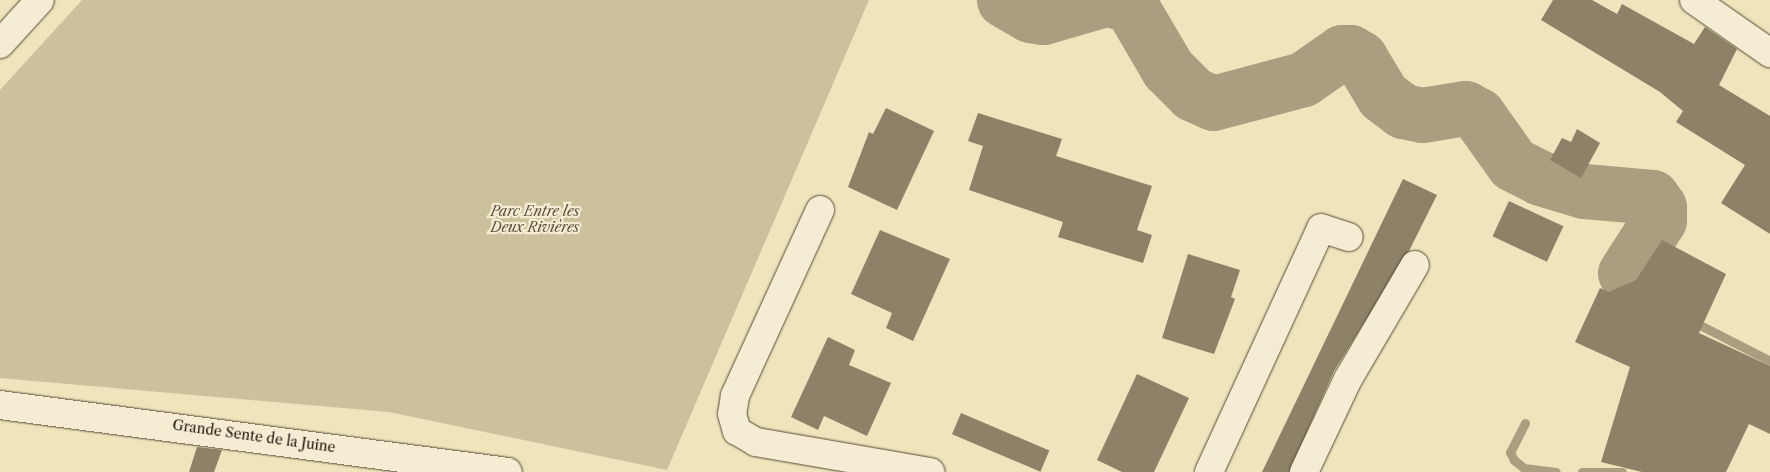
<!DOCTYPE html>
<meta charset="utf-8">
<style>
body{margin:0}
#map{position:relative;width:1770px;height:472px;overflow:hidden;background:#efe4bb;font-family:"Libre Caslon Text",serif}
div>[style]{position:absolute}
.green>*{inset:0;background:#ccc19d}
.stream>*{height:9px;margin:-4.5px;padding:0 4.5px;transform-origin:4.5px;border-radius:4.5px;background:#a99e7f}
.river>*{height:55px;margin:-27.5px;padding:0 27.5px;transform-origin:27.5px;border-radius:27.5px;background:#a99e7f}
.building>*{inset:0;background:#8d8167;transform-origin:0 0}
.roads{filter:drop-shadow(0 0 1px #554a37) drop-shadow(0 0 1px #554a37)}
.minor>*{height:28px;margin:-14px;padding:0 14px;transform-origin:14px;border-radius:14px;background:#f5edd3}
span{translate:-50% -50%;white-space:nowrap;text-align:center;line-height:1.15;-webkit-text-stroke:4.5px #f5edd3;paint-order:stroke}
.park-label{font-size:14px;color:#5e523e;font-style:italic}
.street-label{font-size:14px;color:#22160b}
</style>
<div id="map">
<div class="green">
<i style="clip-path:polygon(82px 0,869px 0,667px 470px,389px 412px,0 378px,0 90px)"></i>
</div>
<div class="stream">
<i style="left:1625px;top:273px;width:22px;rotate:56deg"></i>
<i style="left:1692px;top:321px;width:88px;rotate:27.1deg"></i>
<i style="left:1525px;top:423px;width:33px;rotate:117deg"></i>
<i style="left:1510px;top:452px;width:9px;rotate:63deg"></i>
<i style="left:1514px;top:460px;width:13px;rotate:39deg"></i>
<i style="left:1524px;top:468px;width:32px;rotate:7deg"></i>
<i style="left:1582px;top:472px;width:40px"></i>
</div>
<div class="river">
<i style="left:1004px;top:0;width:30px;rotate:30deg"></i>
<i style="left:1030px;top:15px;width:13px;rotate:9deg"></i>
<i style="left:1043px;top:17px;width:61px;rotate:-16.1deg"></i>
<i style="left:1113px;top:0;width:19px;rotate:18deg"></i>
<i style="left:1131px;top:6px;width:73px;rotate:59.6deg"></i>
<i style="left:1168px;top:69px;width:35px;rotate:45deg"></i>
<i style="left:1193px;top:94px;width:22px;rotate:24deg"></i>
<i style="left:1213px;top:103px;width:93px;rotate:-14.9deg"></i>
<i style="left:1303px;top:79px;width:47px;rotate:-34.7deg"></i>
<i style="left:1342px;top:52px;width:8px"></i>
<i style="left:1350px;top:52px;width:12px;rotate:31deg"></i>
<i style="left:1360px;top:58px;width:44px;rotate:58.8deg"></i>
<i style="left:1383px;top:96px;width:25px;rotate:37deg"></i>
<i style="left:1403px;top:111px;width:19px;rotate:12deg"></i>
<i style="left:1422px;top:115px;width:44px;rotate:-9.2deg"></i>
<i style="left:1465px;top:108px;width:15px;rotate:28deg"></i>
<i style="left:1478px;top:115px;width:60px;rotate:54.5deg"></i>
<i style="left:1513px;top:164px;width:30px;rotate:27deg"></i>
<i style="left:1540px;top:178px;width:46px;rotate:16.5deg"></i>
<i style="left:1584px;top:191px;width:68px;rotate:5deg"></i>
<i style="left:1652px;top:197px;width:12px;rotate:55deg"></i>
<i style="left:1659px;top:207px;width:13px;rotate:90deg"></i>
<i style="left:1659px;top:220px;width:63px;rotate:122.7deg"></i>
</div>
<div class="building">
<i style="clip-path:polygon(1553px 0,1592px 0,1617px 14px,1622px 4px,1694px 44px,1705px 27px,1737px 49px,1719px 85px,1770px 116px,1770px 234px,1721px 203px,1745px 165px,1676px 122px,1683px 111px,1660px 92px,1541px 20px)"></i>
<i style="clip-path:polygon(886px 108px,934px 131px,897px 210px,848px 187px,869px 132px,873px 134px)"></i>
<i style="clip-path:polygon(978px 113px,1062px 139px,1056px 156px,1152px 186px,1137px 230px,1152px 235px,1143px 263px,1058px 237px,1063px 222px,969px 190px,983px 146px,968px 141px)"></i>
<i style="clip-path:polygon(1577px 129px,1600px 143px,1581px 178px,1550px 160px,1562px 138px,1571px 142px)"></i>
<i style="clip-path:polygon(1403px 179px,1437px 195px,1409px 251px,1334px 371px,1289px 472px,1262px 472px)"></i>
<i style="left:1509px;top:201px;width:60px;height:39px;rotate:25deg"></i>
<i style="clip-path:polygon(880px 230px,950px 259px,913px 341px,886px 328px,892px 313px,851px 294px)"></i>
<i style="clip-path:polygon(1662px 240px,1726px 274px,1699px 333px,1770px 366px,1770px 434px,1749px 424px,1726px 472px,1642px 472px,1601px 462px,1630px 367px,1575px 342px,1600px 288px,1609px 292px,1636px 280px)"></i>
<i style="clip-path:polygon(1188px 254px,1240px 270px,1231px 297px,1235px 299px,1214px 354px,1162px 338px)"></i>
<i style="clip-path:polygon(828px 337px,855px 350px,849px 365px,891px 383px,867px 436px,824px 416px,818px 430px,791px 417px)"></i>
<i style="clip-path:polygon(1137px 374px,1189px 398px,1154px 472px,1122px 472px,1097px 460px)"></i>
<i style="left:961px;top:413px;width:96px;height:23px;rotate:23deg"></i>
<i style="clip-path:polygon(197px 447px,222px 450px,214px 472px,189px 472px)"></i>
</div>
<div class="roads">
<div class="minor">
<i style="left:1694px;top:0;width:93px;rotate:34.9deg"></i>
<i style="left:0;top:44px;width:59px;rotate:-47.7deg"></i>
<i style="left:820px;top:210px;width:205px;rotate:114.6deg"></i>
<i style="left:735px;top:396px;width:18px;rotate:99deg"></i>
<i style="left:732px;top:414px;width:18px;rotate:74deg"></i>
<i style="left:737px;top:431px;width:22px;rotate:30deg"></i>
<i style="left:756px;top:442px;width:177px;rotate:9.8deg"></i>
<i style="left:0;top:405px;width:512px;rotate:7.51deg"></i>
<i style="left:1209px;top:472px;width:268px;rotate:-65.3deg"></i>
<i style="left:1321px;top:228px;width:29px;rotate:18deg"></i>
<i style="left:1304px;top:472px;width:103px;rotate:-64.7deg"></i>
<i style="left:1348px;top:379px;width:132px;rotate:-59.6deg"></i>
</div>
</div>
<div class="park-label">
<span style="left:535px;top:219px">Parc Entre les<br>Deux Rivières</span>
</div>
<div class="street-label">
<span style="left:254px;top:436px;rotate:8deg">Grande Sente de la Juine</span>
</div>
</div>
